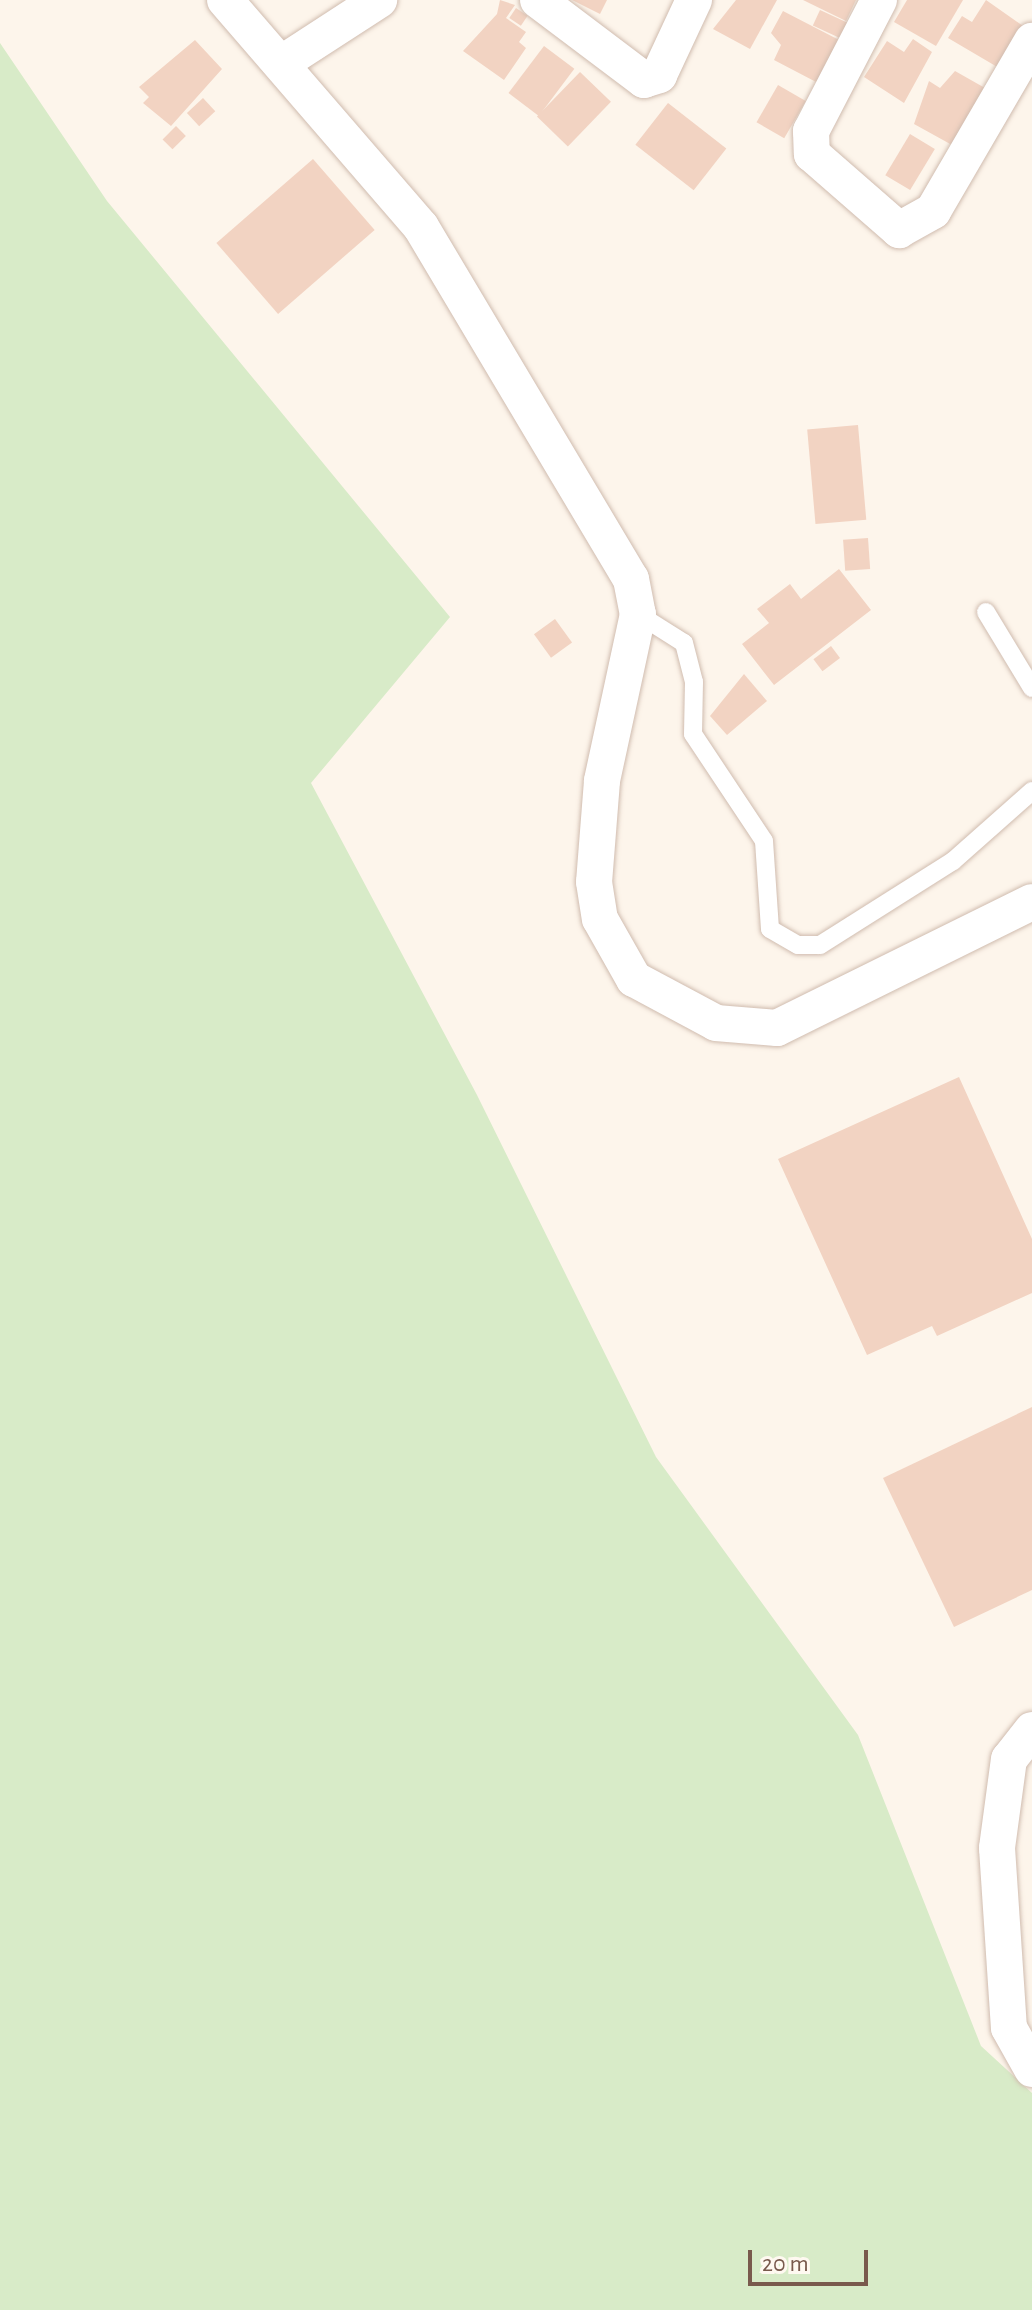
<!DOCTYPE html>
<style>
body{margin:0}
#map{position:relative;width:1032px;height:2310px;overflow:hidden;background:#fdf5eb;font-family:"Alegreya Sans",sans-serif}
div>[style]{position:absolute}
.green>*{inset:0;background:#d8ebc8}
.building>*{inset:0;background:#f2d3c2;transform-origin:0 0}
.roads{filter:drop-shadow(0 0 2px #d0bcaf) drop-shadow(0 0 2px #d0bcaf)}
.lane>*{height:18px;margin:-9px;padding:0 9px;transform-origin:9px;border-radius:9px;background:#fff}
.street>*{height:36px;margin:-18px;padding:0 18px;transform-origin:18px;border-radius:18px;background:#fff}
span{translate:-50% -50%;white-space:nowrap;text-align:center;line-height:1.15;-webkit-text-stroke:6px #fff9f1;paint-order:stroke}
.scale{position:absolute;left:748px;top:2250px;width:120px;height:36px;box-sizing:border-box;border:4px solid #795a4d;border-top:0;padding-left:10px;font-size:24px;line-height:28px;white-space:nowrap;color:#795a4d;-webkit-text-stroke:6px #fff9f1;paint-order:stroke}
</style>
<div id="map">
<div class="green">
<i style="clip-path:polygon(0 43px,107px 201px,450px 617px,311px 783px,477px 1095px,656px 1457px,858px 1735px,981px 2046px,1032px 2093px,1032px 2310px,0 2310px)"></i>
</div>
<div class="building">
<i style="clip-path:polygon(500px 0,515px 5px,506px 18px,526px 32px,519px 42px,526px 48px,504px 80px,463px 51px,497px 14px)"></i>
<i style="clip-path:polygon(572px 0,607px 0,600px 14px)"></i>
<i style="clip-path:polygon(736px 0,777px 0,750px 49px,713px 29px)"></i>
<i style="clip-path:polygon(803px 0,856px 0,846px 21px)"></i>
<i style="clip-path:polygon(907px 0,963px 0,936px 46px,894px 22px)"></i>
<i style="clip-path:polygon(986px 0,1023px 26px,999px 68px,948px 38px,962px 16px,972px 22px)"></i>
<i style="left:516px;top:8px;width:14px;height:12px;rotate:34deg"></i>
<i style="left:820px;top:10px;width:31px;height:17px;rotate:25deg"></i>
<i style="clip-path:polygon(783px 11px,841px 41px,818px 83px,774px 60px,781px 45px,771px 33px)"></i>
<i style="clip-path:polygon(913px 39px,932px 52px,904px 103px,864px 77px,887px 41px,904px 52px)"></i>
<i style="clip-path:polygon(195px 40px,222px 69px,171px 126px,143px 103px,149px 97px,139px 87px)"></i>
<i style="left:544px;top:46px;width:38px;height:59px;rotate:37deg"></i>
<i style="clip-path:polygon(955px 71px,985px 88px,952px 145px,914px 124px,929px 81px,940px 88px)"></i>
<i style="left:580px;top:72px;width:43px;height:62px;rotate:44deg"></i>
<i style="left:778px;top:85px;width:32px;height:43px;rotate:30deg"></i>
<i style="left:203px;top:98px;width:18px;height:22px;rotate:47deg"></i>
<i style="left:668px;top:103px;width:74px;height:53px;rotate:38deg"></i>
<i style="left:176px;top:126px;width:14px;height:19px;rotate:45deg"></i>
<i style="left:910px;top:134px;width:29px;height:48px;rotate:31deg"></i>
<i style="left:313px;top:159px;width:94px;height:128px;rotate:49deg"></i>
<i style="left:858px;top:425px;width:95px;height:51px;rotate:85deg"></i>
<i style="left:868px;top:538px;width:31px;height:25px;rotate:86deg"></i>
<i style="clip-path:polygon(839px 569px,871px 610px,774px 685px,742px 644px,769px 623px,757px 609px,790px 584px,801px 599px)"></i>
<i style="left:555px;top:619px;width:29px;height:26px;rotate:54deg"></i>
<i style="left:831px;top:646px;width:15px;height:22px;rotate:53deg"></i>
<i style="clip-path:polygon(744px 674px,767px 701px,727px 735px,710px 716px)"></i>
<i style="clip-path:polygon(959px 1077px,1032px 1239px,1032px 1293px,937px 1336px,932px 1326px,867px 1355px,778px 1159px)"></i>
<i style="clip-path:polygon(1032px 1407px,1032px 1590px,954px 1627px,883px 1478px)"></i>
</div>
<div class="roads">
<div class="lane">
<i style="left:986px;top:612px;width:89px;rotate:58.8deg"></i>
<i style="left:638px;top:614px;width:54px;rotate:32.2deg"></i>
<i style="left:684px;top:643px;width:40px;rotate:75.6deg"></i>
<i style="left:694px;top:682px;width:52px;rotate:91.1deg"></i>
<i style="left:693px;top:734px;width:128px;rotate:56.4deg"></i>
<i style="left:764px;top:841px;width:88px;rotate:86.1deg"></i>
<i style="left:770px;top:929px;width:32px;rotate:30deg"></i>
<i style="left:798px;top:945px;width:22px"></i>
<i style="left:820px;top:945px;width:157px;rotate:-32.3deg"></i>
<i style="left:953px;top:861px;width:106px;rotate:-41.5deg"></i>
</div>
<div class="street">
<i style="left:225px;top:0;width:300px;rotate:49.2deg"></i>
<i style="left:421px;top:227px;width:410px;rotate:59.2deg"></i>
<i style="left:631px;top:579px;width:36px;rotate:79deg"></i>
<i style="left:638px;top:614px;width:171px;rotate:102.2deg"></i>
<i style="left:602px;top:781px;width:101px;rotate:94.5deg"></i>
<i style="left:594px;top:882px;width:37px;rotate:81deg"></i>
<i style="left:600px;top:919px;width:69px;rotate:60.5deg"></i>
<i style="left:634px;top:979px;width:93px;rotate:28.2deg"></i>
<i style="left:716px;top:1023px;width:61px;rotate:4.7deg"></i>
<i style="left:777px;top:1028px;width:284px;rotate:-26.3deg"></i>
<i style="left:538px;top:0;width:133px;rotate:37deg"></i>
<i style="left:644px;top:80px;width:16px;rotate:-18deg"></i>
<i style="left:659px;top:75px;width:83px;rotate:-65deg"></i>
<i style="left:879px;top:0;width:148px;rotate:117.4deg"></i>
<i style="left:811px;top:131px;width:23px;rotate:88deg"></i>
<i style="left:812px;top:154px;width:116px;rotate:41.1deg"></i>
<i style="left:899px;top:230px;width:39px;rotate:-29deg"></i>
<i style="left:933px;top:211px;width:197px;rotate:-59.8deg"></i>
<i style="left:282px;top:63px;width:116px;rotate:-33deg"></i>
<i style="left:1032px;top:1730px;width:37px;rotate:128deg"></i>
<i style="left:1009px;top:1759px;width:90px;rotate:97.7deg"></i>
<i style="left:997px;top:1848px;width:180px;rotate:86.2deg"></i>
<i style="left:1009px;top:2028px;width:47px;rotate:60.7deg"></i>
</div>
</div>
<div class="scale">20 m</div>
</div>
